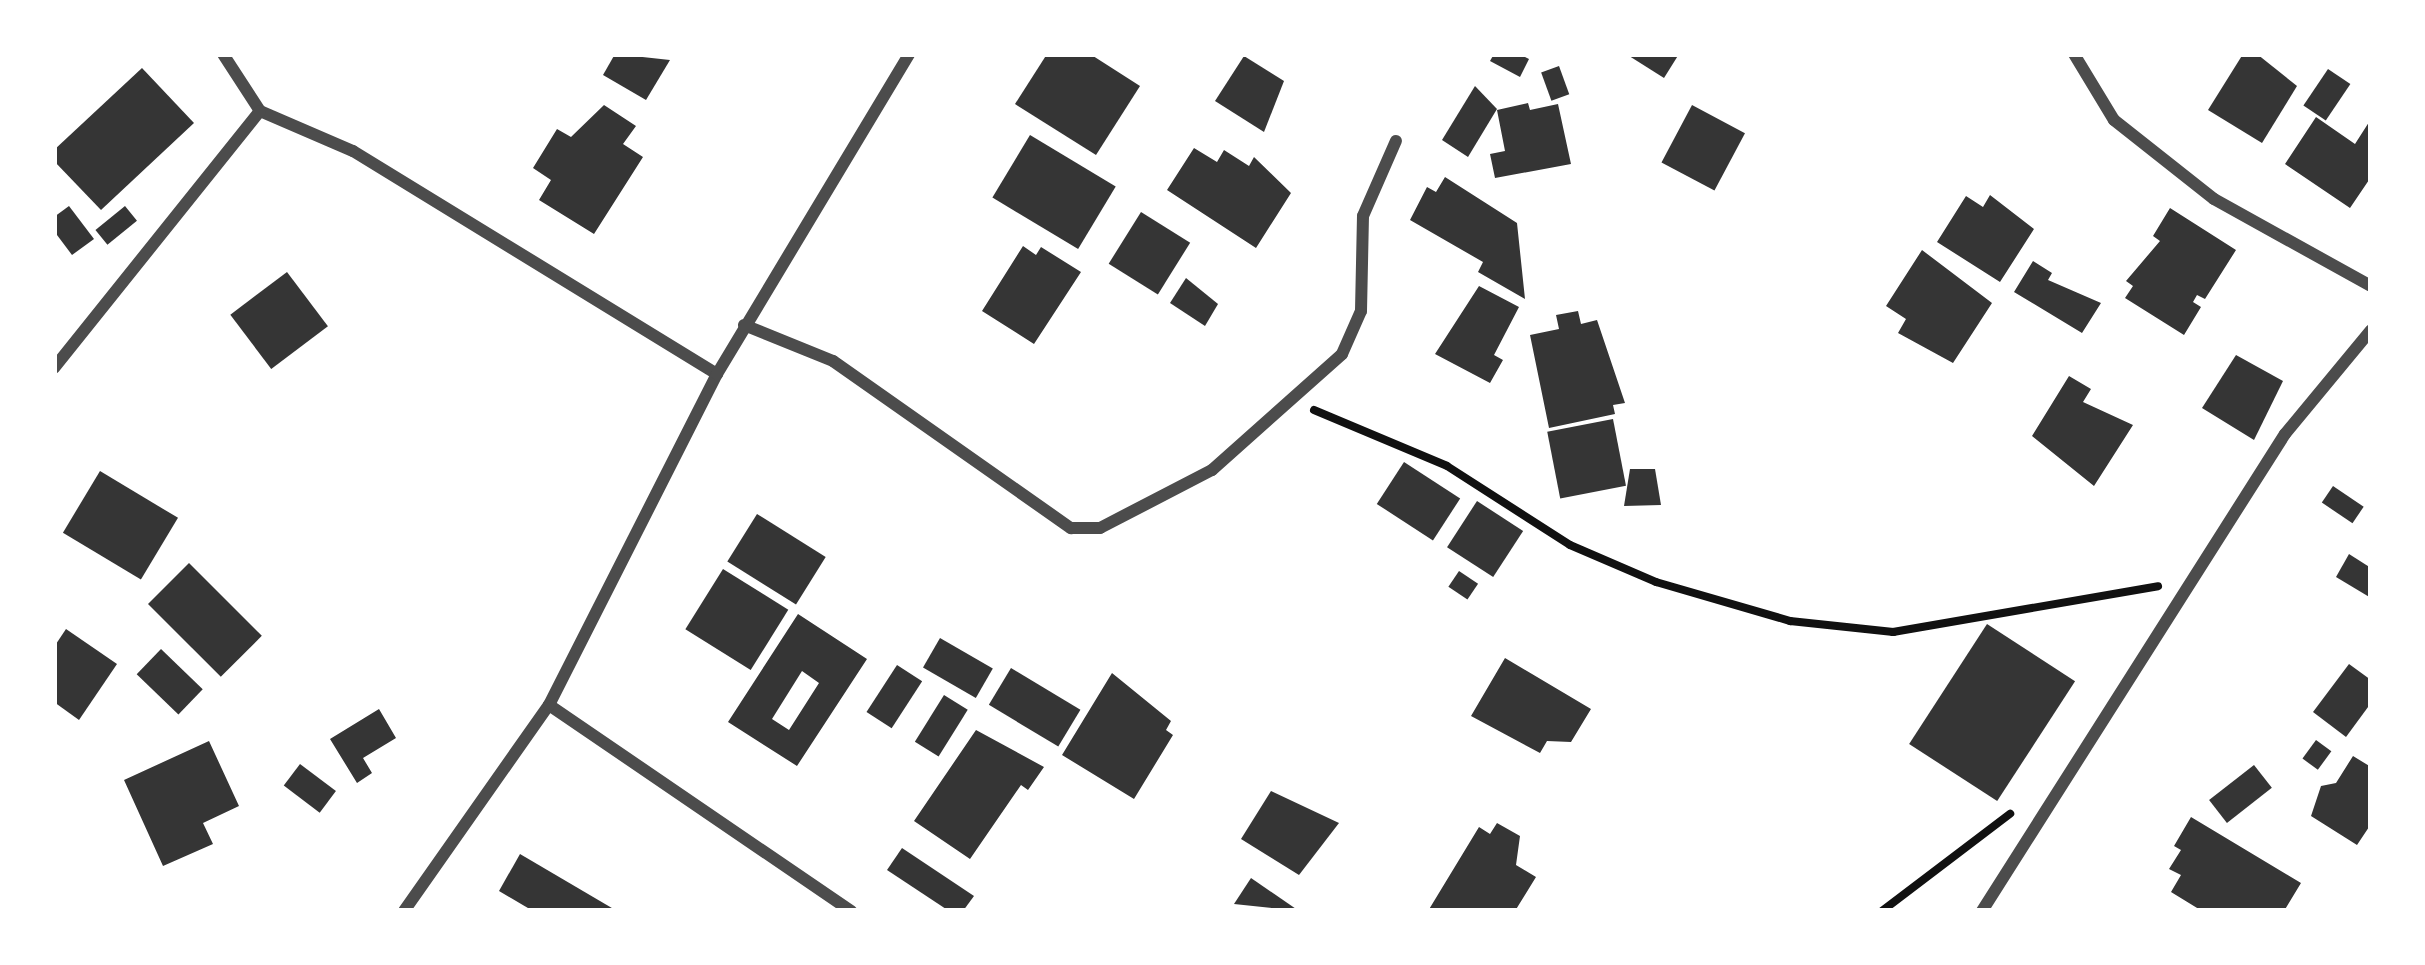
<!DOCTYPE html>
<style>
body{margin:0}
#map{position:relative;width:2425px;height:965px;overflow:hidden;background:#fff;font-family:"Golos Text",sans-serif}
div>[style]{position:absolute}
.building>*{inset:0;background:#353535;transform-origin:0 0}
.path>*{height:8px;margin:-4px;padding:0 4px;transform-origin:4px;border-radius:4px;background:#111}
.minor>*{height:12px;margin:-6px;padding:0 6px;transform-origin:6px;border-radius:6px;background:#4c4c4c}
span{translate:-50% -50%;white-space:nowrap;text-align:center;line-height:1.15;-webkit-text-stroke:12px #fff;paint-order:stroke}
.frame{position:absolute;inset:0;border:57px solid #fff;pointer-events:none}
</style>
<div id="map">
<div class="building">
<i style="clip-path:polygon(615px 54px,670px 60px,646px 100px,603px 75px)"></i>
<i style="clip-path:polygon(1047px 54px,1090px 54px,1140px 86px,1096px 155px,1015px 104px)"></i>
<i style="clip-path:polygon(1494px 54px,1519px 54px,1529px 59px,1520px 77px,1490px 61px)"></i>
<i style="clip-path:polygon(1626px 54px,1679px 54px,1664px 78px)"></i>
<i style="clip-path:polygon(2243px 54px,2257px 54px,2297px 86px,2262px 143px,2208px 110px)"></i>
<i style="clip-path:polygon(1244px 56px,1284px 81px,1264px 132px,1215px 101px)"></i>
<i style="left:1559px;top:66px;width:30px;height:19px;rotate:70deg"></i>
<i style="clip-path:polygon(142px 68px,194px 123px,101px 210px,54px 161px,54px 150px)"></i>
<i style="left:2328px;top:69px;width:27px;height:44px;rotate:34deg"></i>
<i style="clip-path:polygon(1475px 86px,1497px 109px,1468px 157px,1442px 140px)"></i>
<i style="clip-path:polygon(1528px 103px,1530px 110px,1558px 104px,1571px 164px,1495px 178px,1490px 154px,1505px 151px,1497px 110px)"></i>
<i style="clip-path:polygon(604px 105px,636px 126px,623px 144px,643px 157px,594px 234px,539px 200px,551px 180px,533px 168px,557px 129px,571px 137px)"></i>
<i style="left:1692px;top:105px;width:60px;height:65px;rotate:28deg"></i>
<i style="clip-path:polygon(2316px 117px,2355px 144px,2371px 119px,2371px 177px,2350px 208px,2285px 164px)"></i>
<i style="left:1030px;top:135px;width:100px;height:73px;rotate:31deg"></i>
<i style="clip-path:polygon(1194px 148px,1217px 162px,1224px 150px,1249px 166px,1254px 157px,1291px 193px,1256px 248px,1167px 190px)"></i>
<i style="clip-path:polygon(1445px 177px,1517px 223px,1525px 299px,1478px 272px,1483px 262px,1410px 220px,1427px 187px,1436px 192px)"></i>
<i style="clip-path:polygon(1990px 195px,2034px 229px,2000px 282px,1937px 242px,1966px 196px,1983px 207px)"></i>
<i style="clip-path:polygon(69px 206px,94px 239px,72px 255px,54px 231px,54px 217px)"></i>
<i style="left:125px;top:206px;width:19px;height:38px;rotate:51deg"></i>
<i style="clip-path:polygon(2170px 208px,2236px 250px,2205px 299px,2197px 295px,2193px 302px,2201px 307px,2184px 335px,2125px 298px,2133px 286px,2126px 281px,2160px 241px,2153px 236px)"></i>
<i style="left:1141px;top:212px;width:58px;height:61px;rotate:32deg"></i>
<i style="clip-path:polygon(1023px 246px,1036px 255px,1041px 247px,1081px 272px,1034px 344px,982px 311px)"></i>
<i style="clip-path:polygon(1922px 250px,1992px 303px,1953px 363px,1898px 333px,1906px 319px,1886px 306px)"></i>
<i style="clip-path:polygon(2033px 261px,2052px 273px,2048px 280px,2101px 303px,2082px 333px,2014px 292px)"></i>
<i style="left:287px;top:272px;width:68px;height:71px;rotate:53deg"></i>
<i style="clip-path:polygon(1186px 278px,1218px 304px,1205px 326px,1170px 303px)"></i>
<i style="clip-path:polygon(1479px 286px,1519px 307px,1494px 355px,1503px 360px,1490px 383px,1435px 354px)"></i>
<i style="clip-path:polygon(1578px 311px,1581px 324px,1597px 320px,1625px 403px,1613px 405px,1615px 414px,1549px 428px,1530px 335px,1559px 329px,1556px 315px)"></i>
<i style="clip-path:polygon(2236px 355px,2283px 381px,2254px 440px,2202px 408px)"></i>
<i style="clip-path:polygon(2069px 376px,2091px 389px,2083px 402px,2133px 425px,2094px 486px,2032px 436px)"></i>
<i style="left:1613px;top:419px;width:68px;height:67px;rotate:79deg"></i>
<i style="left:1404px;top:462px;width:67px;height:50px;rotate:33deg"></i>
<i style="clip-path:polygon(1630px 469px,1655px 469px,1661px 505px,1624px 506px)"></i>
<i style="left:100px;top:471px;width:91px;height:72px;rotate:31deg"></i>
<i style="left:2333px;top:486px;width:37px;height:20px;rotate:34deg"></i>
<i style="left:1477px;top:501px;width:55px;height:55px;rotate:33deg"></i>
<i style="left:757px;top:514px;width:81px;height:56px;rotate:32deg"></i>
<i style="clip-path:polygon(2349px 554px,2371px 568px,2371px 598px,2336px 577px)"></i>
<i style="left:189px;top:563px;width:103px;height:58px;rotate:45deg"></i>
<i style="left:723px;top:569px;width:77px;height:71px;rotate:32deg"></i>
<i style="left:1459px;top:571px;width:23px;height:19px;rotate:34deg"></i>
<i style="clip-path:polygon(evenodd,798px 614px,867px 659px,797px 766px,728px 722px,798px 614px,802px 671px,819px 683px,789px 730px,772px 719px,802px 671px)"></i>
<i style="left:1987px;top:624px;width:105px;height:143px;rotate:33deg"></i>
<i style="clip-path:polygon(66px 629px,117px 664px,79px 720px,54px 702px,54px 647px)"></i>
<i style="left:940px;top:638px;width:61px;height:34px;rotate:30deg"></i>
<i style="left:161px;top:649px;width:58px;height:35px;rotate:44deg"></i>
<i style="clip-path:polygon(1505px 658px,1591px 709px,1571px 742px,1547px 741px,1540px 753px,1471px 716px)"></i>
<i style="clip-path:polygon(2349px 664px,2371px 680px,2371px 703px,2346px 737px,2313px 712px)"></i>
<i style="left:897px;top:665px;width:30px;height:56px;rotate:33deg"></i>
<i style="left:1011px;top:668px;width:81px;height:43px;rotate:31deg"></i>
<i style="clip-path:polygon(1112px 673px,1171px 721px,1166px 730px,1173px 735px,1134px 799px,1062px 755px)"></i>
<i style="left:944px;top:695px;width:28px;height:55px;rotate:32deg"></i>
<i style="clip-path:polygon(379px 709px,396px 738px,363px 758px,372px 773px,357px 783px,330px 739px)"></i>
<i style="clip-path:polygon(976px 730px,1044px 767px,1028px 790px,1021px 785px,970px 859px,914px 821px)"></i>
<i style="left:2316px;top:740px;width:19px;height:23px;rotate:36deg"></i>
<i style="clip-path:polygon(209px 741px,239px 806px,203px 823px,213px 844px,163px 866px,124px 780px)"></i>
<i style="clip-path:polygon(2353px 756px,2371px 767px,2371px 824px,2357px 845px,2311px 816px,2321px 786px,2336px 783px)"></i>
<i style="left:300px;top:764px;width:45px;height:27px;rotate:37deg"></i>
<i style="left:2254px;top:765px;width:29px;height:57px;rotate:52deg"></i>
<i style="clip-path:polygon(1271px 791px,1339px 823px,1299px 875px,1241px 839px)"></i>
<i style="clip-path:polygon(2191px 817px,2301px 883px,2284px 911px,2202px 911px,2171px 892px,2181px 875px,2169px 869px,2181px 850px,2174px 846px)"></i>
<i style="clip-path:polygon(1497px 823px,1520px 836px,1516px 865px,1536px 877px,1515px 911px,1428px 911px,1479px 827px,1490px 834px)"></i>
<i style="clip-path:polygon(902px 848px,974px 896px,963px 911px,949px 911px,887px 870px)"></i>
<i style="clip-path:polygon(520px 854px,617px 911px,533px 911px,499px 891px)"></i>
<i style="clip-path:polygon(1251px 878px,1299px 911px,1234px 904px)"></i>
</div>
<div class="path">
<i style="left:1314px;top:410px;width:144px;rotate:22.8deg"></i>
<i style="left:1447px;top:466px;width:146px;rotate:32.7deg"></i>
<i style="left:1570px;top:545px;width:94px;rotate:23.3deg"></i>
<i style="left:1656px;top:582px;width:140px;rotate:16.2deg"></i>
<i style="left:1790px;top:621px;width:104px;rotate:6.1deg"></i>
<i style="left:1893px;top:632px;width:269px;rotate:-9.8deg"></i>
<i style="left:1882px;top:911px;width:161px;rotate:-37.2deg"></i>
</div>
<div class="minor">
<i style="left:223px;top:54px;width:68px;rotate:57deg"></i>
<i style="left:260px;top:111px;width:101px;rotate:23.3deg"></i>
<i style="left:353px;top:151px;width:427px;rotate:31.5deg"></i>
<i style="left:2074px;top:54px;width:77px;rotate:58.8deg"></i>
<i style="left:2114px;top:120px;width:127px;rotate:38.3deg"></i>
<i style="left:2214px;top:199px;width:179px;rotate:29deg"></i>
<i style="left:744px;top:325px;width:96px;rotate:22deg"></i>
<i style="left:833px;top:361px;width:291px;rotate:35.1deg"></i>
<i style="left:1071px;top:528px;width:29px"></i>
<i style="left:1100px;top:528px;width:126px;rotate:-27.4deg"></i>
<i style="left:1212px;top:470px;width:174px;rotate:-41.7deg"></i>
<i style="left:1342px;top:354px;width:47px;rotate:-66.2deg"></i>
<i style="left:1361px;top:311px;width:95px;rotate:-88.8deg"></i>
<i style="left:1363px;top:216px;width:82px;rotate:-66.3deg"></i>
<i style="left:54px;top:368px;width:329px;rotate:-51.3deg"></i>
<i style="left:549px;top:705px;width:366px;rotate:34.3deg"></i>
<i style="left:404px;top:911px;width:252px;rotate:-54.9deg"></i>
<i style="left:549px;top:705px;width:371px;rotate:-63.1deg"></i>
<i style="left:717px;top:374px;width:373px;rotate:-59deg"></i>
<i style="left:1982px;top:911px;width:565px;rotate:-57.58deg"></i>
<i style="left:2285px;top:434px;width:135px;rotate:-50.4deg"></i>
</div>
<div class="frame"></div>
</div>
